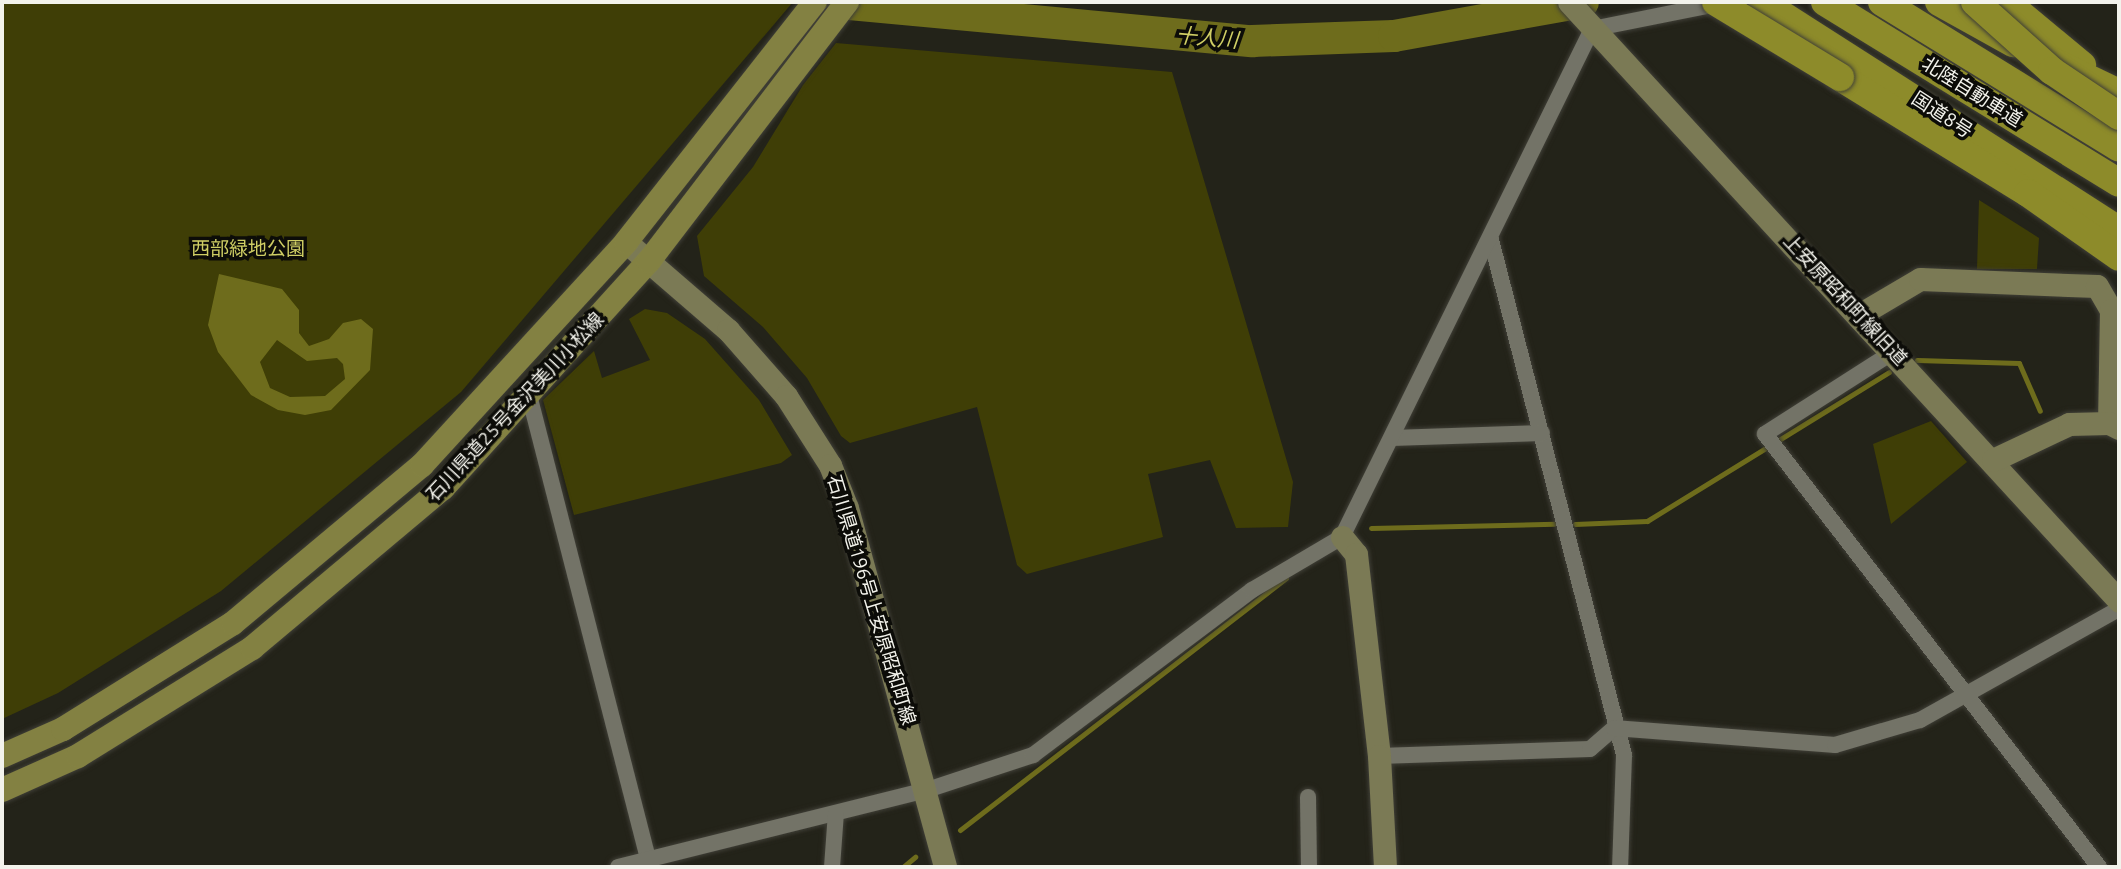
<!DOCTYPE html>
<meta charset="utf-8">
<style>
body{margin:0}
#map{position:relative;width:2121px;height:869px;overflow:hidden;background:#232319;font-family:Ubuntu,"Noto Sans JP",sans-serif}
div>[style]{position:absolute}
.green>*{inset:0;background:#3f3e06}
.water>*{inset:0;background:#6e6c1c}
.stream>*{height:5px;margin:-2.5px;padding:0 2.5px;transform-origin:2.5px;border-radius:2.5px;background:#6e6c1c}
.river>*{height:32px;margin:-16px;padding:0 16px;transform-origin:16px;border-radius:16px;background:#6e6c1c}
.roads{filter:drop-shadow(0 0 2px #403f37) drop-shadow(0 0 2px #403f37)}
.street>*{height:16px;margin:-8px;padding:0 8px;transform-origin:8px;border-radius:8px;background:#737367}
.secondary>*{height:23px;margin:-11.5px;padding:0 11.5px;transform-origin:11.5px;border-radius:11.5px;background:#7b7a55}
.primary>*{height:24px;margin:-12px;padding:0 12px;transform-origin:12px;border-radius:12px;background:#838142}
.highway>*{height:28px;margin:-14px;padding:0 14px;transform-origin:14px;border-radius:14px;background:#8d8b2a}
.bridges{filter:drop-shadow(0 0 2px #403f37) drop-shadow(0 0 2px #403f37)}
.highway-bridge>*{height:28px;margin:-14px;padding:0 14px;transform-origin:14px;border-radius:14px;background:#8d8b2a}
span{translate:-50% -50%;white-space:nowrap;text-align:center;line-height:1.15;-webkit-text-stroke:7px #0c0c08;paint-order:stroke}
.street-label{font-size:19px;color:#f3f3ec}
.park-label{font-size:19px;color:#cfce64}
.water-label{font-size:21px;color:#d0cf65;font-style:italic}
.frame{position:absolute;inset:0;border:4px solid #f3f3ec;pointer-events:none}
</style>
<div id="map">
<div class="green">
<i style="clip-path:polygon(2px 2px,793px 2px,461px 392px,221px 591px,58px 693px,2px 719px)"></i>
<i style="clip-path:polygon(836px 43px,1172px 72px,1293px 482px,1288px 527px,1236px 528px,1210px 460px,1148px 474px,1163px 537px,1027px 574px,1017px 565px,977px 407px,850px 443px,841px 436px,807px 378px,763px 327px,704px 276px,697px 236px,753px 167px,803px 85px)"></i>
<i style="clip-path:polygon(1979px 200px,2039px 238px,2037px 269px,1977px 269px)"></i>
<i style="clip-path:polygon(645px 309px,667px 313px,705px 339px,759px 400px,792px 455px,781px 463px,574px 515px,543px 400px,594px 351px,602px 378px,650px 360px,629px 319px)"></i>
<i style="clip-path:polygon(1931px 421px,1967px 462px,1891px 524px,1873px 444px)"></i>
</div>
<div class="water">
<i style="clip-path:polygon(evenodd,219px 274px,282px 289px,299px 310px,299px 333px,309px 346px,329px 339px,343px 323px,361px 319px,373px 329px,370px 370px,331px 410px,305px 415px,278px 410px,251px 395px,218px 352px,208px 325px,219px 274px,277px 340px,307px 361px,337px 358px,343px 364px,345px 379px,325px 396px,290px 397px,270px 388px,260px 362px,277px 340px)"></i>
</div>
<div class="stream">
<i style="left:1917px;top:360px;width:102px;rotate:1.7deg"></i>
<i style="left:2019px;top:363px;width:52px;rotate:66.4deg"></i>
<i style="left:1575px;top:524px;width:72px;rotate:-2.4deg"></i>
<i style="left:1647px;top:521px;width:284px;rotate:-31.6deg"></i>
<i style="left:1371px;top:528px;width:183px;rotate:-1.3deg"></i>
<i style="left:960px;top:830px;width:412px;rotate:-37.7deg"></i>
<i style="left:903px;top:867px;width:16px;rotate:-40deg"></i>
</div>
<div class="river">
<i style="left:828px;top:2px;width:426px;rotate:5.3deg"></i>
<i style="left:1252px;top:41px;width:142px;rotate:-2deg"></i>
<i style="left:1394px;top:36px;width:192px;rotate:-10.2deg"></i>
</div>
<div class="roads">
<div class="street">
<i style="left:1491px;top:240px;width:532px;rotate:75.52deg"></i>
<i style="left:1624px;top:755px;width:112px;rotate:92deg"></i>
<i style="left:1893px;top:352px;width:152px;rotate:147.4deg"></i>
<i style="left:1765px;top:434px;width:547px;rotate:52.35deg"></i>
<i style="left:529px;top:395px;width:487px;rotate:75.6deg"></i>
<i style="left:1392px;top:438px;width:150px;rotate:-1.9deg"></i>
<i style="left:1379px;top:756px;width:211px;rotate:-1.9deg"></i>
<i style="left:1590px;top:749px;width:32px;rotate:-41deg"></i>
<i style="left:1614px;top:728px;width:222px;rotate:4.4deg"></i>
<i style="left:1835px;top:745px;width:89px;rotate:-16.4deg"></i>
<i style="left:1920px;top:720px;width:228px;rotate:-29.2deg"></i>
<i style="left:1308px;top:797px;width:70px;rotate:89.2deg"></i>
<i style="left:618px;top:867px;width:318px;rotate:-14deg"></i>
<i style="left:927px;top:790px;width:112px;rotate:-18.3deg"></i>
<i style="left:1033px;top:755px;width:274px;rotate:-37deg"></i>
<i style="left:1252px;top:590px;width:104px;rotate:-30.5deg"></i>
<i style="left:1342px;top:537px;width:566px;rotate:-63.8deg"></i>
<i style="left:1592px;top:29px;width:133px;rotate:-11.3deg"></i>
<i style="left:832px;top:867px;width:54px;rotate:-85.8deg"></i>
</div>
<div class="secondary">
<i style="left:1569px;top:2px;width:813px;rotate:47.44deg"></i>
<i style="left:626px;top:242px;width:135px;rotate:40.8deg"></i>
<i style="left:728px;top:330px;width:88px;rotate:48.7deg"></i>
<i style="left:786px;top:396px;width:82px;rotate:57.5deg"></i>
<i style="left:830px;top:465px;width:46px;rotate:68.4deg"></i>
<i style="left:847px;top:508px;width:372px;rotate:74.7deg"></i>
<i style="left:1859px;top:315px;width:71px;rotate:-30.5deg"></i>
<i style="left:1920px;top:279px;width:177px;rotate:2.3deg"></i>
<i style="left:2097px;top:286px;width:28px;rotate:60deg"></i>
<i style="left:2111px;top:310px;width:113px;rotate:91deg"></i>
<i style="left:2109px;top:423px;width:11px;rotate:27deg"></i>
<i style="left:1993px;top:460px;width:84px;rotate:-25.3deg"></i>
<i style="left:2069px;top:424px;width:40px;rotate:-1.4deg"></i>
<i style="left:1342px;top:537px;width:22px;rotate:51deg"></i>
<i style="left:1356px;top:554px;width:203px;rotate:83.5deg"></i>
<i style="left:1379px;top:756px;width:111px;rotate:86.9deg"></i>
</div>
<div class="primary">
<i style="left:2px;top:756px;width:67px;rotate:-23.9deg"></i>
<i style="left:63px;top:729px;width:200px;rotate:-31.9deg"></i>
<i style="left:233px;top:623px;width:246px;rotate:-39.9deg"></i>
<i style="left:422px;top:465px;width:302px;rotate:-47.5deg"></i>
<i style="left:626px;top:242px;width:305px;rotate:-51.8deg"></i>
<i style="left:2px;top:790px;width:83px;rotate:-24.1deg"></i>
<i style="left:78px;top:756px;width:205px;rotate:-31.8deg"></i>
<i style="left:252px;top:648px;width:249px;rotate:-40deg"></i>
<i style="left:443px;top:488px;width:307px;rotate:-47.8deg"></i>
<i style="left:649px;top:261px;width:326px;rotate:-52.6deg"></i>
</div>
<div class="highway">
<i style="left:1762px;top:2px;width:424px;rotate:32.6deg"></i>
<i style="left:1825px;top:2px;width:345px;rotate:31.6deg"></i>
<i style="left:1882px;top:2px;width:278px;rotate:31.6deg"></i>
<i style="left:1939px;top:2px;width:85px;rotate:29deg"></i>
<i style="left:2006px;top:2px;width:99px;rotate:39.7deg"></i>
<i style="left:2050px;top:60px;width:76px;rotate:25.6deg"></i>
<i style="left:1840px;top:77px;width:221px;rotate:31.7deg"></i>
<i style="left:2028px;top:193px;width:111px;rotate:35.1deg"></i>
</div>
</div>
<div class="bridges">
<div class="highway-bridge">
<i style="left:1716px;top:2px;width:145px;rotate:31.2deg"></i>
<i style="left:1975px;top:2px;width:103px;rotate:41.9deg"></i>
<i style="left:2052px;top:71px;width:81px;rotate:33.9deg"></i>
</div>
</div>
<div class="street-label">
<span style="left:1972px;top:92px;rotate:32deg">北陸自動車道</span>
<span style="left:1942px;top:115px;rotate:33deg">国道8号</span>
<span style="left:1845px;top:300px;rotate:47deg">上安原昭和町線旧道</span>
<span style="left:515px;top:407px;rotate:-47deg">石川県道25号金沢美川小松線</span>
<span style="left:871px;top:600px;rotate:73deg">石川県道196号上安原昭和町線</span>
</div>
<div class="park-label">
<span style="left:248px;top:249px">西部緑地公園</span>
</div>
<div class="water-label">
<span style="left:1207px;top:37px;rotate:5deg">十人川</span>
</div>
<div class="frame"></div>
</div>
